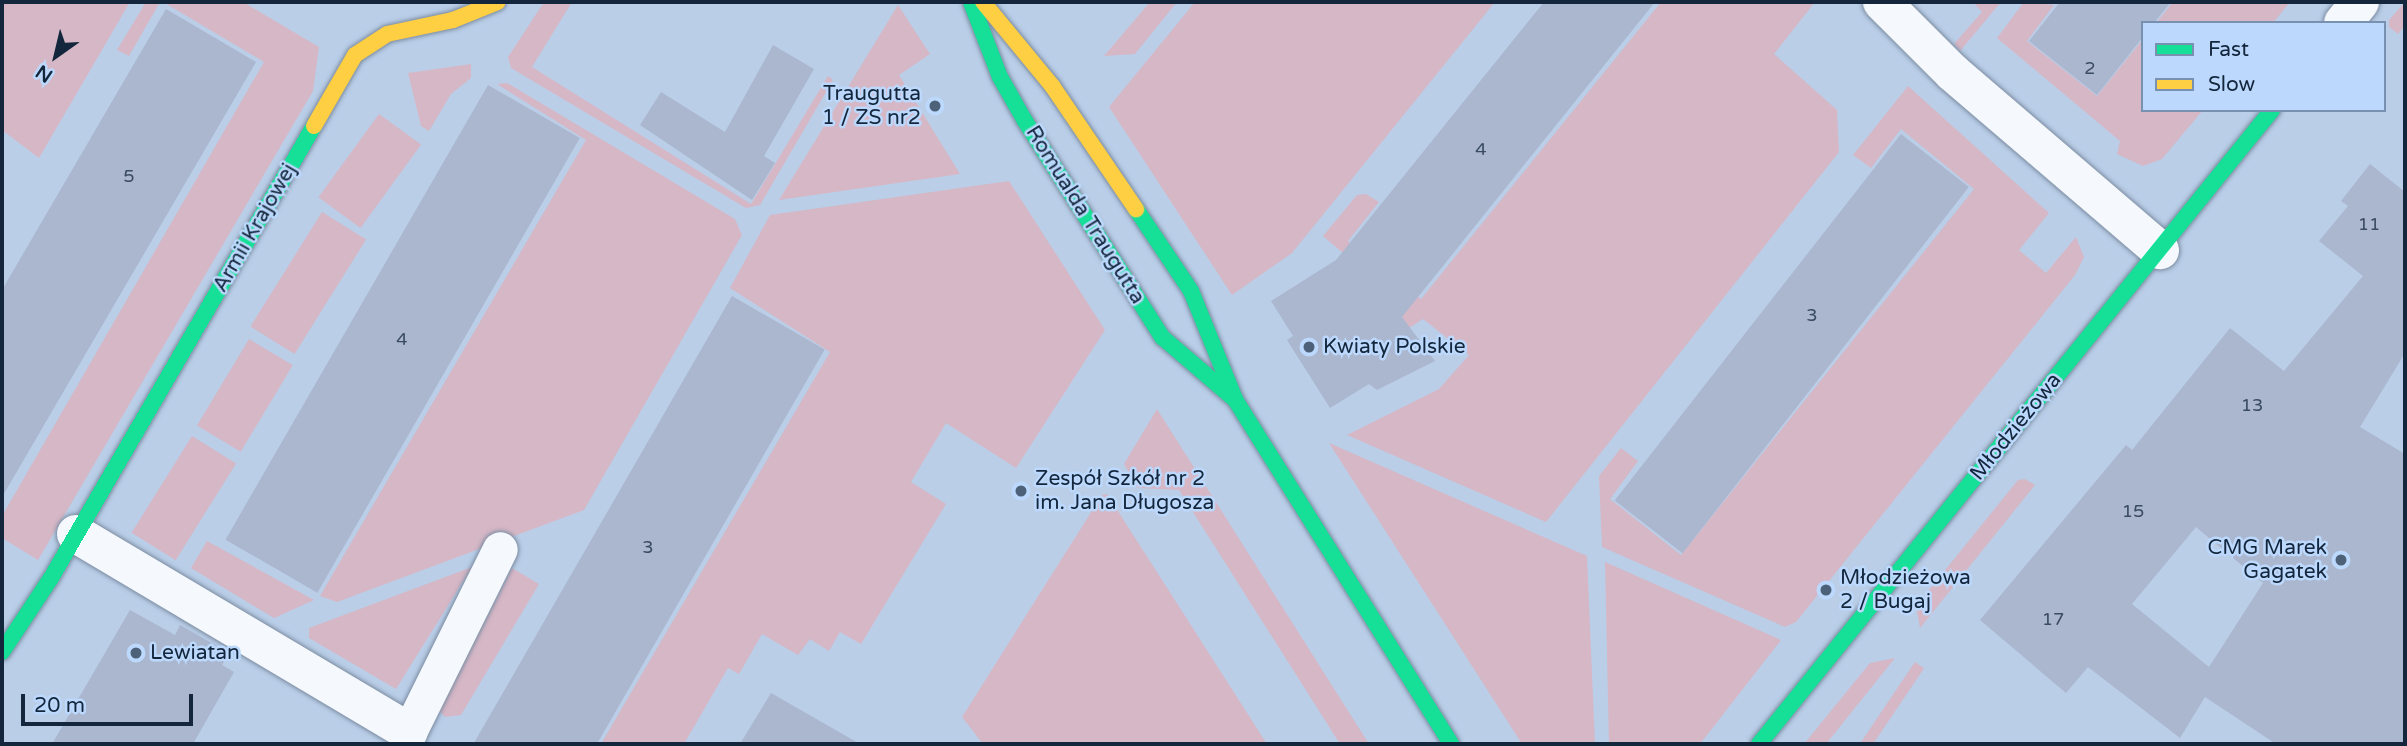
<!DOCTYPE html>
<meta charset="utf-8">
<style>
body{margin:0}
#map{position:relative;width:2407px;height:746px;overflow:hidden;background:#bacee8;font-family:"Varela Round",sans-serif}
div>[style]{position:absolute}
.green>*{inset:0;background:#d6b7c6;transform-origin:0 0}
.building>*{inset:0;background:#abb6cf;transform-origin:0 0}
.roads{filter:drop-shadow(0 0 2px #7b8ca1) drop-shadow(0 0 2px #7b8ca1)}
.lane>*{height:35px;margin:-17.5px;padding:0 17.5px;transform-origin:17.5px;border-radius:17.5px;background:#f5f8fc}
.street>*{height:38px;margin:-19px;padding:0 19px;transform-origin:19px;border-radius:19px;background:#f5f8fc}
.fast>*{height:16px;margin:-8px;padding:0 8px;transform-origin:8px;border-radius:8px;background:#16e098}
.slow>*{height:16px;margin:-8px;padding:0 8px;transform-origin:8px;border-radius:8px;background:#ffcf43}
.dots>*{width:19px;height:19px;translate:-50% -50%;box-sizing:border-box;border:4px solid #bcd9fd;border-radius:50%}
span{translate:-50% -50%;white-space:nowrap;text-align:center;line-height:1.15;-webkit-text-stroke:5px #bcd9fd;paint-order:stroke}
.number-label{font-size:18px;color:#3a4c62}
.number-label span{-webkit-text-stroke-width:0}
.poi-label{font-size:21px;color:#13263c}
.right{translate:-100% -50%;text-align:right}
.left{translate:0 -50%;text-align:left}
.street-label{font-size:21px;color:#13263c}
.frame{position:absolute;inset:0;border:4px solid #13263c;pointer-events:none}
.legend{position:absolute;left:2141px;top:21px;width:245px;height:91px;box-sizing:border-box;background:#bcd9fd;border:2px solid #7891b0;margin:0;padding:9px 12px;list-style:none;font-size:21px;color:#13263c}
.legend li{display:flex;align-items:center;gap:14px;height:35px}
.legend b{width:35px;border:2px solid #7891b0}
.north{position:absolute;left:21px;top:21px;width:70px;height:70px;-webkit-text-stroke:5px #bcd9fd;paint-order:stroke;rotate:214deg;font-size:19px;font-weight:700;line-height:28px;text-align:center;color:#13263c}
.north::after{content:'';display:block;margin:auto;width:24px;height:32px;background:#13263c;clip-path:polygon(50% 0,100% 100%,50% 72%,0 100%)}
.scale{position:absolute;left:21px;top:694px;width:172px;height:32px;box-sizing:border-box;border:4px solid #13263c;border-top:0;padding-left:9px;font-size:21px;line-height:24px;white-space:nowrap;color:#13263c;-webkit-text-stroke:5px #bcd9fd;paint-order:stroke}
</style>
<div id="map">
<div class="green">
<i style="clip-path:polygon(2px 2px,130px 2px,39px 158px,2px 130px)"></i>
<i style="clip-path:polygon(146px 2px,160px 2px,129px 56px,117px 50px)"></i>
<i style="clip-path:polygon(163px 2px,243px 2px,319px 47px,313px 91px,38px 560px,2px 538px,2px 516px,264px 62px)"></i>
<i style="clip-path:polygon(544px 2px,572px 2px,532px 67px,751px 204px,828px 76px,833px 80px,760px 205px,746px 208px,511px 68px,508px 57px)"></i>
<i style="clip-path:polygon(1150px 2px,1177px 2px,1135px 54px,1104px 56px)"></i>
<i style="clip-path:polygon(1195px 2px,1495px 2px,1292px 253px,1232px 295px,1109px 107px)"></i>
<i style="clip-path:polygon(1661px 2px,1815px 2px,1774px 54px,1837px 110px,1839px 152px,1546px 522px,1347px 435px,1439px 389px,1469px 355px,1423px 319px,1409px 328px,1383px 287px,1323px 236px,1357px 195px,1366px 194px,1379px 202px,1348px 241px,1421px 299px)"></i>
<i style="clip-path:polygon(1973px 2px,2001px 2px,1960px 51px,1954px 44px,1982px 12px)"></i>
<i style="clip-path:polygon(2024px 2px,2054px 5px,2027px 41px,2097px 96px,2143px 39px,2143px 110px,2203px 110px,2162px 159px,2143px 166px,2117px 154px,2120px 141px,1997px 38px)"></i>
<i style="clip-path:polygon(2173px 2px,2290px 2px,2273px 23px,2156px 23px)"></i>
<i style="clip-path:polygon(2405px 2px,2405px 25px,2398px 34px,2389px 27px,2389px 20px)"></i>
<i style="clip-path:polygon(898px 5px,930px 54px,899px 75px,960px 174px,779px 200px)"></i>
<i style="clip-path:polygon(471px 64px,471px 78px,451px 94px,429px 131px,421px 126px,408px 73px)"></i>
<i style="clip-path:polygon(507px 83px,735px 219px,742px 235px,584px 510px,337px 602px,320px 596px,586px 140px,497px 84px)"></i>
<i style="clip-path:polygon(1908px 86px,2049px 213px,2019px 250px,2046px 273px,2076px 237px,2084px 257px,2075px 275px,1796px 622px,1785px 627px,1602px 547px,1599px 476px,1621px 448px,1638px 461px,1610px 499px,1681px 555px,1974px 189px,1901px 129px,1871px 168px,1853px 155px)"></i>
<i style="left:379px;top:114px;width:52px;height:103px;rotate:36deg"></i>
<i style="clip-path:polygon(1009px 181px,1105px 330px,1016px 468px,946px 423px,911px 482px,946px 504px,861px 644px,840px 632px,829px 651px,810px 639px,798px 655px,762px 634px,739px 674px,728px 668px,684px 744px,601px 744px,830px 352px,730px 288px,770px 215px)"></i>
<i style="left:322px;top:212px;width:52px;height:135px;rotate:32deg"></i>
<i style="left:249px;top:339px;width:51px;height:101px;rotate:31deg"></i>
<i style="clip-path:polygon(1157px 409px,1369px 744px,1340px 744px,1179px 490px,1138px 488px,1124px 464px)"></i>
<i style="left:192px;top:436px;width:52px;height:114px;rotate:32deg"></i>
<i style="clip-path:polygon(1329px 443px,1587px 556px,1595px 744px,1522px 744px)"></i>
<i style="clip-path:polygon(2025px 479px,2035px 485px,1920px 628px,1916px 606px,2018px 480px)"></i>
<i style="clip-path:polygon(1107px 494px,1267px 744px,983px 744px,962px 717px,1102px 495px)"></i>
<i style="clip-path:polygon(207px 541px,314px 600px,274px 618px,191px 568px)"></i>
<i style="clip-path:polygon(1605px 562px,1781px 640px,1700px 744px,1609px 744px)"></i>
<i style="clip-path:polygon(472px 567px,396px 689px,309px 638px,309px 628px)"></i>
<i style="clip-path:polygon(512px 568px,539px 584px,461px 715px,445px 717px,440px 711px)"></i>
<i style="clip-path:polygon(1895px 658px,1826px 744px,1804px 744px,1870px 663px)"></i>
<i style="left:1915px;top:662px;width:11px;height:107px;rotate:34deg"></i>
</div>
<div class="building">
<i style="clip-path:polygon(1544px 2px,1655px 2px,1402px 317px,1435px 361px,1377px 390px,1369px 384px,1330px 408px,1287px 340px,1293px 336px,1271px 301px,1336px 260px)"></i>
<i style="clip-path:polygon(2060px 2px,2171px 2px,2154px 23px,2143px 23px,2143px 37px,2097px 95px,2029px 41px)"></i>
<i style="clip-path:polygon(166px 9px,256px 62px,2px 497px,2px 290px)"></i>
<i style="clip-path:polygon(773px 45px,814px 69px,764px 156px,775px 163px,752px 200px,640px 125px,661px 92px,725px 132px)"></i>
<i style="left:488px;top:85px;width:106px;height:525px;rotate:30deg"></i>
<i style="left:1901px;top:134px;width:86px;height:465px;rotate:38deg"></i>
<i style="clip-path:polygon(evenodd,2370px 164px,2405px 192px,2405px 353px,2360px 427px,2405px 454px,2405px 744px,2276px 744px,2205px 697px,2180px 738px,2088px 667px,2066px 693px,1980px 620px,2126px 445px,2132px 450px,2230px 328px,2284px 371px,2363px 276px,2319px 241px,2348px 206px,2341px 201px,2370px 164px,2196px 527px,2263px 583px,2209px 667px,2132px 604px,2196px 527px)"></i>
<i style="left:732px;top:296px;width:107px;height:518px;rotate:30deg"></i>
<i style="clip-path:polygon(130px 610px,175px 635px,180px 625px,229px 653px,222px 665px,234px 672px,193px 744px,52px 744px)"></i>
<i style="clip-path:polygon(771px 693px,860px 744px,740px 744px)"></i>
</div>
<div class="roads">
<div class="lane">
<i style="left:409px;top:732px;width:204px;rotate:-63.6deg"></i>
</div>
<div class="street">
<i style="left:1882px;top:2px;width:99px;rotate:45deg"></i>
<i style="left:1952px;top:72px;width:274px;rotate:40.6deg"></i>
<i style="left:2343px;top:23px;width:27px;rotate:-51deg"></i>
<i style="left:76px;top:534px;width:387px;rotate:30.7deg"></i>
</div>
<div class="fast">
<i style="left:971px;top:2px;width:80px;rotate:68.9deg"></i>
<i style="left:1000px;top:77px;width:51px;rotate:60.4deg"></i>
<i style="left:1025px;top:121px;width:256px;rotate:57.6deg"></i>
<i style="left:1162px;top:337px;width:92px;rotate:40.6deg"></i>
<i style="left:1136px;top:209px;width:99px;rotate:56.1deg"></i>
<i style="left:1191px;top:291px;width:119px;rotate:67.8deg"></i>
<i style="left:1236px;top:401px;width:405px;rotate:57.9deg"></i>
<i style="left:2px;top:652px;width:89px;rotate:-56.5deg"></i>
<i style="left:51px;top:578px;width:523px;rotate:-59.81deg"></i>
<i style="left:1759px;top:744px;width:816px;rotate:-51.02deg"></i>
</div>
<div class="slow">
<i style="left:983px;top:2px;width:110px;rotate:50.5deg"></i>
<i style="left:1053px;top:87px;width:148px;rotate:55.8deg"></i>
<i style="left:314px;top:126px;width:82px;rotate:-60deg"></i>
<i style="left:355px;top:55px;width:38px;rotate:-33deg"></i>
<i style="left:387px;top:34px;width:67px;rotate:-12deg"></i>
<i style="left:453px;top:20px;width:48px;rotate:-21.8deg"></i>
</div>
</div>
<div class="dots">
<i style="left:935px;top:106px;background:#4d6178"></i>
<i style="left:1309px;top:347px;background:#4d6178"></i>
<i style="left:1021px;top:491px;background:#4d6178"></i>
<i style="left:2341px;top:560px;background:#4d6178"></i>
<i style="left:1826px;top:590px;background:#4d6178"></i>
<i style="left:136px;top:653px;background:#4d6178"></i>
</div>
<div class="number-label">
<span style="left:2090px;top:68px">2</span>
<span style="left:1481px;top:149px">4</span>
<span style="left:129px;top:176px">5</span>
<span style="left:2369px;top:224px">11</span>
<span style="left:1812px;top:315px">3</span>
<span style="left:402px;top:339px">4</span>
<span style="left:2252px;top:405px">13</span>
<span style="left:2133px;top:511px">15</span>
<span style="left:648px;top:547px">3</span>
<span style="left:2053px;top:619px">17</span>
</div>
<div class="poi-label">
<span class="right" style="left:921px;top:106px">Traugutta<br>1 / ZS nr2</span>
<span class="left" style="left:1323px;top:347px">Kwiaty Polskie</span>
<span class="left" style="left:1035px;top:491px">Zespół Szkół nr 2<br>im. Jana Długosza</span>
<span class="right" style="left:2327px;top:560px">CMG Marek<br>Gagatek</span>
<span class="left" style="left:1840px;top:590px">Młodzieżowa<br>2 / Bugaj</span>
<span class="left" style="left:150px;top:653px">Lewiatan</span>
</div>
<div class="street-label">
<span style="left:1085px;top:215px;rotate:58deg">Romualda Traugutta</span>
<span style="left:255px;top:228px;rotate:-60deg">Armii Krajowej</span>
<span style="left:2016px;top:427px;rotate:-51deg">Młodzieżowa</span>
</div>
<div class="frame"></div>
<ul class="legend">
<li><b style="height:9px;background:#16e098"></b>Fast</li>
<li><b style="height:9px;background:#ffcf43"></b>Slow</li>
</ul>
<div class="north">N</div>
<div class="scale">20 m</div>
</div>
